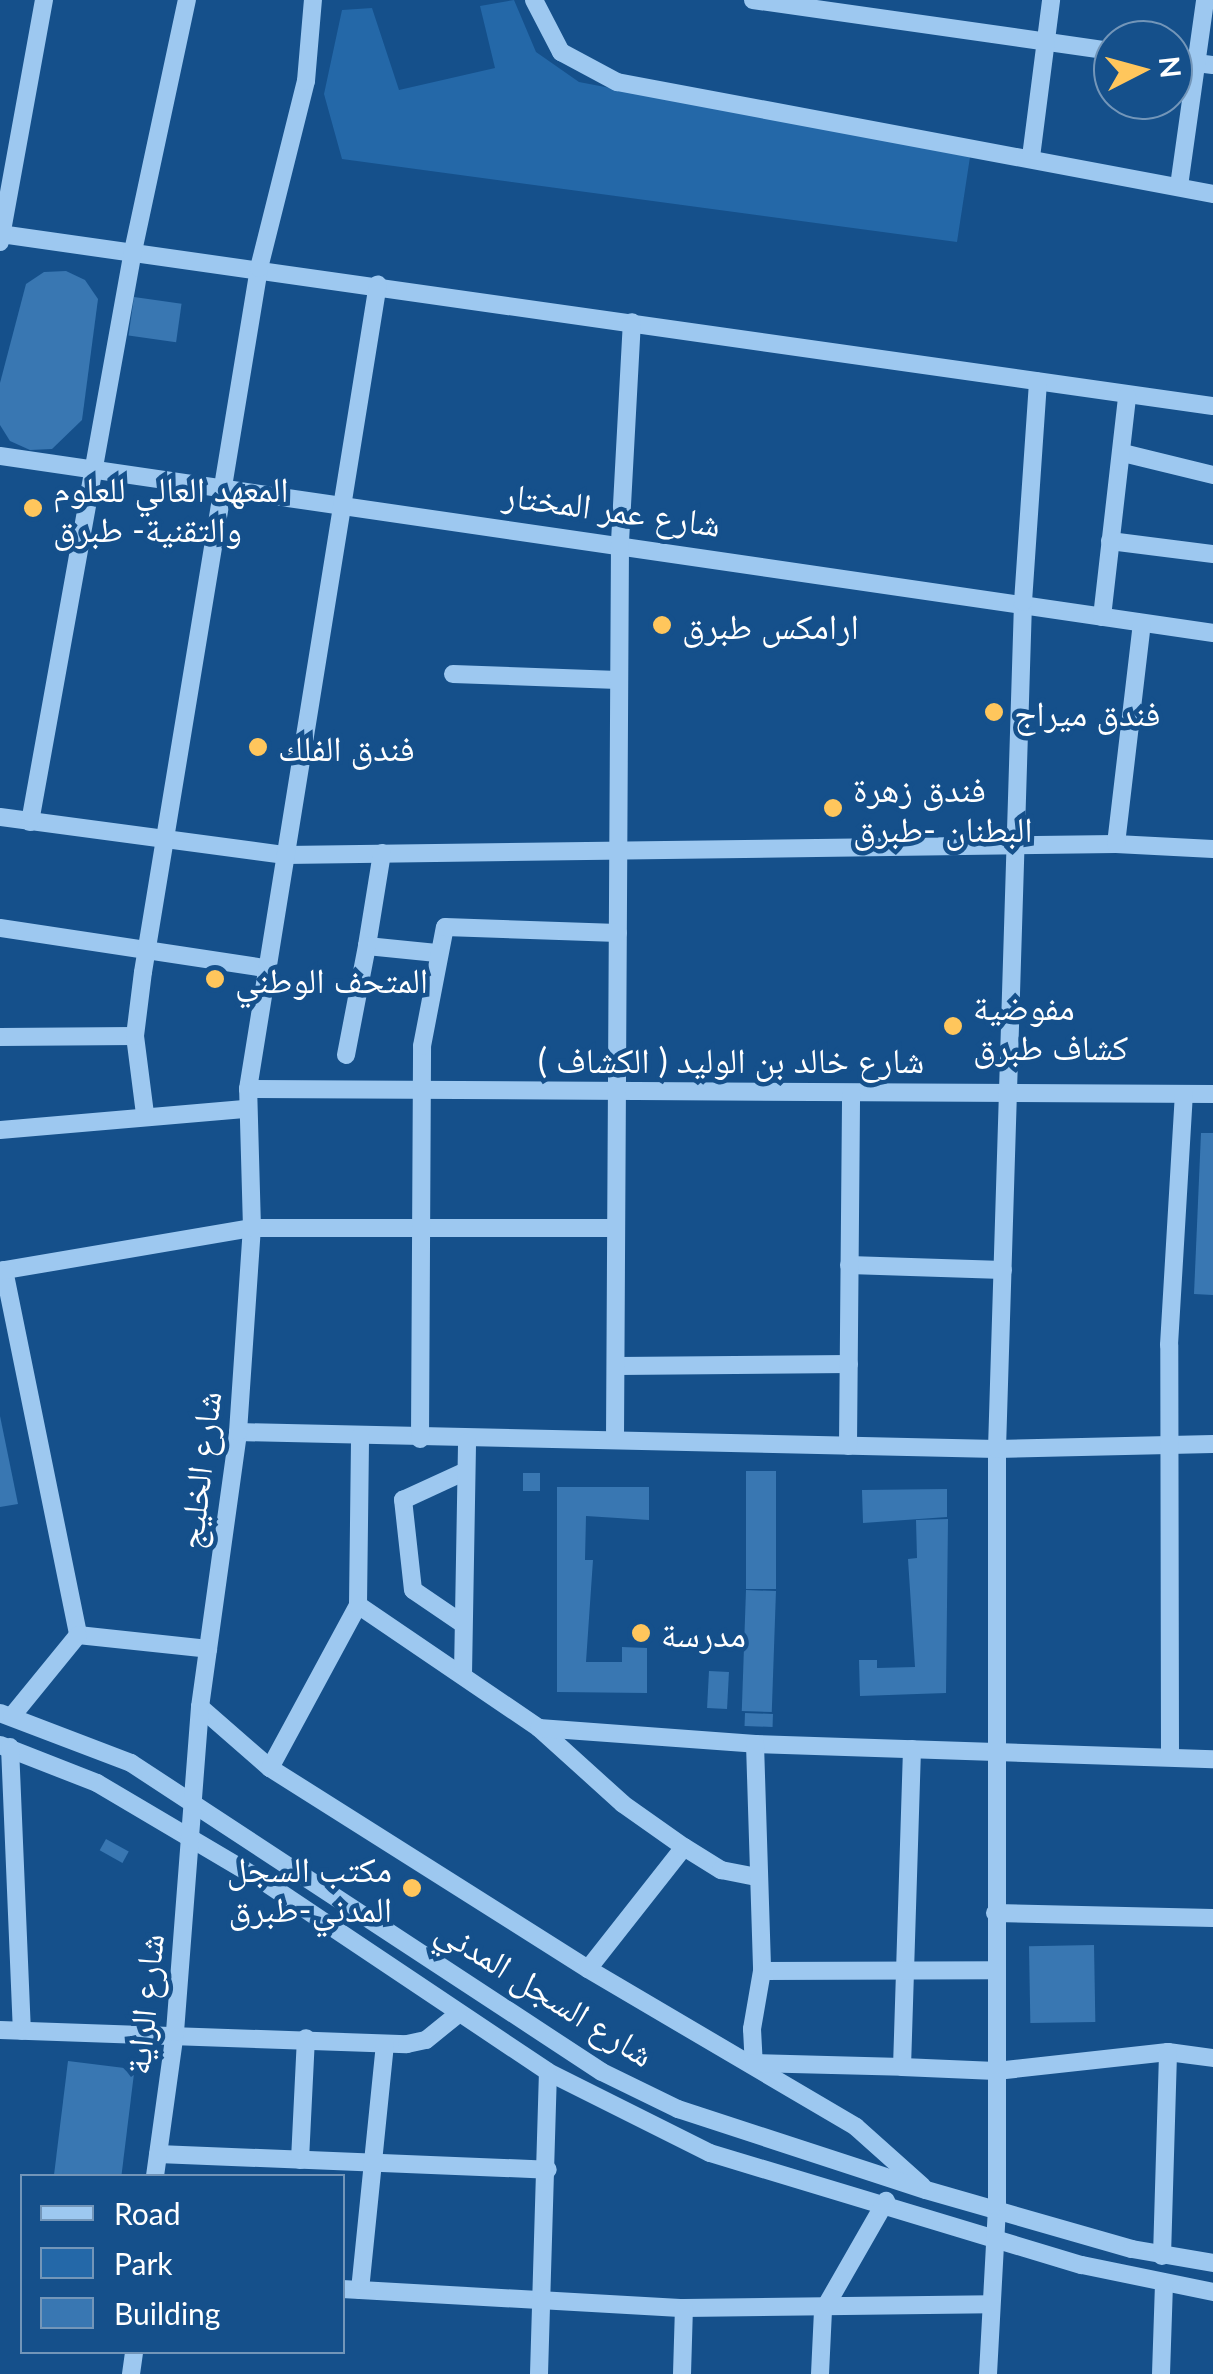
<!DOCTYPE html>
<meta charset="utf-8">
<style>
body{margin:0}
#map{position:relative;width:1213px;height:2374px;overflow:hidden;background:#15508b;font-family:Lato,"Noto Naskh Arabic",sans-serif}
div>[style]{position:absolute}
.green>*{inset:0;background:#2468a8}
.building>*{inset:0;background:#3977b2;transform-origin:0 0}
.minor>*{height:18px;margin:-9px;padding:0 9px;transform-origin:9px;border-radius:9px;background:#9dc8f0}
.dots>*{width:28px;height:28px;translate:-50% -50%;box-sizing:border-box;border:5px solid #15508b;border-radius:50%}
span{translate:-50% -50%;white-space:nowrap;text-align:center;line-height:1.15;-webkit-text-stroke:9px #15508b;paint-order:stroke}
.poi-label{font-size:35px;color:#fff}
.left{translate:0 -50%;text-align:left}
.right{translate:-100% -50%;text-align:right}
.street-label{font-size:35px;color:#fff}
.legend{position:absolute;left:20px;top:2174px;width:325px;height:180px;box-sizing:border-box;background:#15508b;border:2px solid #7396b9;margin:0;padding:12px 18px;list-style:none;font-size:30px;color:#fff}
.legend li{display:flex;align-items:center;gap:20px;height:50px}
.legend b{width:50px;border:2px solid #7396b9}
.north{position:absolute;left:1093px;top:20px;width:100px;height:100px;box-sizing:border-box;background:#15508b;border:2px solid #7396b9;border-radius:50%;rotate:84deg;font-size:28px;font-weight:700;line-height:40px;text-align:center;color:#fff}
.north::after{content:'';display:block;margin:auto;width:35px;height:45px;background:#ffc65c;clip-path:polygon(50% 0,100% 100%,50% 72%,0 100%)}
</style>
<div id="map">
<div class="green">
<i style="clip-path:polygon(514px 0,536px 52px,579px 82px,970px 157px,957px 242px,342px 159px,324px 94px,342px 10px,372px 8px,399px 90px,495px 68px,480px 6px)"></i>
</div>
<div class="building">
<i style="clip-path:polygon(66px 271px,85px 280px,98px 299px,82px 420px,52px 449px,30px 450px,10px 441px,0 425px,0 383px,26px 284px,44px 272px)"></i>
<i style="left:134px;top:297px;width:48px;height:39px;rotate:8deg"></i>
<i style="clip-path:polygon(1201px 1133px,1213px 1133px,1213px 1295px,1194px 1294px)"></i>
<i style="clip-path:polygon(0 1416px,18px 1504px,0 1507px)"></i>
<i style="left:746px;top:1471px;width:30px;height:118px"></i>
<i style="left:523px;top:1473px;width:17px;height:18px"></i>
<i style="clip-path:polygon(557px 1487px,649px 1487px,649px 1520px,586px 1516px,585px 1560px,593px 1560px,586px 1662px,622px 1662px,622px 1647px,647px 1648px,647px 1693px,557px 1692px)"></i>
<i style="clip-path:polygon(947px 1489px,947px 1517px,863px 1523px,862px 1490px)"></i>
<i style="clip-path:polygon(948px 1519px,946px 1693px,860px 1696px,859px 1660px,877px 1660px,877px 1668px,915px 1667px,908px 1559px,917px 1558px,916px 1520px)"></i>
<i style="left:746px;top:1590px;width:30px;height:121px;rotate:2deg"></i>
<i style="left:709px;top:1671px;width:20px;height:37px;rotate:3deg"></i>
<i style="left:745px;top:1713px;width:28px;height:13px;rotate:2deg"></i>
<i style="left:106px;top:1839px;width:26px;height:13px;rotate:29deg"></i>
<i style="left:1094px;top:1945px;width:77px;height:65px;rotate:89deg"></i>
<i style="left:68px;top:2061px;width:67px;height:116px;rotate:7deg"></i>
</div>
<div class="minor">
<i style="left:534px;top:0;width:59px;rotate:62.6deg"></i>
<i style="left:561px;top:52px;width:64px;rotate:28.2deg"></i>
<i style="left:617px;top:82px;width:606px;rotate:10.64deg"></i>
<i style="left:753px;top:0;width:364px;rotate:8.1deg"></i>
<i style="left:1173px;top:60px;width:40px;rotate:7.1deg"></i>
<i style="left:1031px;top:157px;width:158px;rotate:-82.7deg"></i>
<i style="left:1179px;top:186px;width:188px;rotate:-82deg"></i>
<i style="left:0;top:234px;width:1225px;rotate:8.07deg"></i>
<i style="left:0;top:242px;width:246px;rotate:-79.7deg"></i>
<i style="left:1123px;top:453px;width:93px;rotate:13.7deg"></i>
<i style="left:0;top:456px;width:1226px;rotate:8.3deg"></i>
<i style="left:1110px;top:541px;width:104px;rotate:7.2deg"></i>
<i style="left:1102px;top:617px;width:222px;rotate:-83.5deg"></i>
<i style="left:453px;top:674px;width:165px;rotate:2.1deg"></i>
<i style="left:0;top:817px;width:288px;rotate:7.6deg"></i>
<i style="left:285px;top:855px;width:831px;rotate:-0.76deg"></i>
<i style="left:1116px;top:844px;width:97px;rotate:3deg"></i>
<i style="left:30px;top:822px;width:575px;rotate:-79.78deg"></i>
<i style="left:132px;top:256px;width:262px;rotate:-77.9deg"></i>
<i style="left:1116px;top:844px;width:222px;rotate:-83.3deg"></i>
<i style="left:382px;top:853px;width:94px;rotate:99.2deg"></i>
<i style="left:367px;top:946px;width:70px;rotate:5.7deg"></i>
<i style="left:0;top:928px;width:268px;rotate:8.6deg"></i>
<i style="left:0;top:1037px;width:135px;rotate:-0.4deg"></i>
<i style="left:346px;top:1055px;width:111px;rotate:-79.1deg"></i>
<i style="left:248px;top:1089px;width:965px;rotate:0.3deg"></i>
<i style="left:145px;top:1114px;width:79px;rotate:-97.3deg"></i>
<i style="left:135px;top:1036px;width:64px;rotate:-82.9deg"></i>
<i style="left:143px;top:972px;width:713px;rotate:-80.64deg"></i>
<i style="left:259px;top:268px;width:193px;rotate:-75.9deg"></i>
<i style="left:306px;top:81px;width:81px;rotate:-85.1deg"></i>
<i style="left:0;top:1130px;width:248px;rotate:-4.9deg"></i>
<i style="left:849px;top:1265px;width:154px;rotate:1.9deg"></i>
<i style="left:4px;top:1270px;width:372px;rotate:78.5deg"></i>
<i style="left:0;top:1271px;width:256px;rotate:-9.7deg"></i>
<i style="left:252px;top:1228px;width:362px"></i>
<i style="left:618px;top:1366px;width:231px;rotate:-0.5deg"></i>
<i style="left:238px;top:1432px;width:759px;rotate:1.28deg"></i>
<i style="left:997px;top:1449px;width:216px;rotate:-1.3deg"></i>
<i style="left:615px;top:1438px;width:896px;rotate:-89.68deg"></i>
<i style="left:620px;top:542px;width:220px;rotate:-86.9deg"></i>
<i style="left:420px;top:1439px;width:393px;rotate:-89.7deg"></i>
<i style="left:422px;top:1046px;width:121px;rotate:-79.1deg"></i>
<i style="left:445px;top:927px;width:173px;rotate:2deg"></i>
<i style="left:848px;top:1446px;width:353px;rotate:-89.5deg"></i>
<i style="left:358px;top:1605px;width:219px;rotate:34.2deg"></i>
<i style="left:539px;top:1728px;width:113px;rotate:42.1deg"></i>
<i style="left:623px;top:1804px;width:75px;rotate:35.2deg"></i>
<i style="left:684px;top:1847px;width:44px;rotate:31.9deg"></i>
<i style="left:721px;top:1870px;width:37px;rotate:11deg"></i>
<i style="left:463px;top:1624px;width:60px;rotate:-145.8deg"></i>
<i style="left:413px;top:1590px;width:91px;rotate:-96.3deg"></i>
<i style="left:403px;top:1500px;width:69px;rotate:-24.7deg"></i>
<i style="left:78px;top:1635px;width:131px;rotate:6.1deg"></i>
<i style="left:463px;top:1674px;width:232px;rotate:-89deg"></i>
<i style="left:200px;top:1707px;width:93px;rotate:41.1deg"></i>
<i style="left:270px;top:1768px;width:376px;rotate:32.3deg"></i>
<i style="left:588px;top:1969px;width:311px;rotate:30.5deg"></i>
<i style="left:856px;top:2127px;width:89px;rotate:41.8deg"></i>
<i style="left:0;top:1713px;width:140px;rotate:20.9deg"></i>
<i style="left:131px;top:1763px;width:563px;rotate:33.27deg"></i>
<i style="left:602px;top:2072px;width:85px;rotate:26deg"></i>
<i style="left:678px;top:2109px;width:261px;rotate:18.1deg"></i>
<i style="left:926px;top:2190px;width:214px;rotate:16deg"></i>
<i style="left:1132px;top:2249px;width:82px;rotate:9.8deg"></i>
<i style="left:12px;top:1716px;width:104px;rotate:-50.8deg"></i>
<i style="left:539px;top:1728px;width:217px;rotate:4.2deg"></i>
<i style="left:755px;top:1744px;width:458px;rotate:1.9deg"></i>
<i style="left:755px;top:1744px;width:227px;rotate:88.2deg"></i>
<i style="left:762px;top:1971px;width:59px;rotate:99.8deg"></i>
<i style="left:752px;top:2029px;width:34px;rotate:87deg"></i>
<i style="left:754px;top:2063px;width:148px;rotate:1.5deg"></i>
<i style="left:0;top:1745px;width:104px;rotate:21.4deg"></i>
<i style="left:97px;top:1783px;width:196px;rotate:30.6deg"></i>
<i style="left:266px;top:1883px;width:339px;rotate:33.8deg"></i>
<i style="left:548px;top:2072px;width:181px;rotate:26.6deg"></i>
<i style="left:710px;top:2153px;width:388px;rotate:16.8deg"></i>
<i style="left:1082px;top:2265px;width:134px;rotate:11.6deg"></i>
<i style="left:10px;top:1747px;width:284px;rotate:87.6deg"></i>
<i style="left:912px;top:1749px;width:318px;rotate:91.8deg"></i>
<i style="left:902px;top:2067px;width:94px;rotate:2.4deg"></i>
<i style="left:996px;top:2071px;width:173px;rotate:-6.3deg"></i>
<i style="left:1168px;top:2052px;width:45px;rotate:7.6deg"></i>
<i style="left:1170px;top:1757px;width:412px;rotate:-90.1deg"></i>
<i style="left:1169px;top:1345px;width:251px;rotate:-86.6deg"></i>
<i style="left:270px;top:1768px;width:185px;rotate:-61.6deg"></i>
<i style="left:358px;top:1605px;width:168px;rotate:-89.3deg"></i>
<i style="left:995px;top:1913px;width:218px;rotate:1.3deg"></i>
<i style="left:588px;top:1969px;width:155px;rotate:-51.8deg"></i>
<i style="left:762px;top:1971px;width:235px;rotate:-0.2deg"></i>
<i style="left:0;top:2030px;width:407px;rotate:2deg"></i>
<i style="left:407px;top:2044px;width:19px;rotate:-12deg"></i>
<i style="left:426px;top:2040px;width:41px;rotate:-39.1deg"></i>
<i style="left:158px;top:2154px;width:390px;rotate:2.3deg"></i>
<i style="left:300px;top:2160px;width:122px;rotate:-87.2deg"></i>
<i style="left:155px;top:2176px;width:145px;rotate:-82.1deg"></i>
<i style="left:175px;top:2032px;width:326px;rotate:-85.6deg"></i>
<i style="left:200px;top:1707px;width:278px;rotate:-82.1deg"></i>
<i style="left:238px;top:1432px;width:204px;rotate:-86.1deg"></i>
<i style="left:252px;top:1228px;width:139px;rotate:-91.6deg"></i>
<i style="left:248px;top:1089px;width:815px;rotate:-80.83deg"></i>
<i style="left:1162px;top:2256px;width:204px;rotate:-88.3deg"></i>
<i style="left:342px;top:2289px;width:343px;rotate:3.2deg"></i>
<i style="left:684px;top:2308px;width:306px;rotate:-0.7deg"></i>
<i style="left:360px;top:2290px;width:247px;rotate:-84.2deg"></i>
<i style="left:131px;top:2374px;width:22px;rotate:-82deg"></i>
<i style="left:539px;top:2374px;width:302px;rotate:-88.3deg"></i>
<i style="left:682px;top:2374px;width:66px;rotate:-88.3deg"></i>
<i style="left:820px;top:2374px;width:63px;rotate:-87.3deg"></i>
<i style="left:823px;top:2311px;width:127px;rotate:-60.2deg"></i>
<i style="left:988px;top:2374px;width:168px;rotate:-86.9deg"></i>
<i style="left:997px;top:2206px;width:757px;rotate:-90deg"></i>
<i style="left:997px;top:1449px;width:847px;rotate:-88.24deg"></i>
<i style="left:1023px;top:602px;width:221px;rotate:-86.1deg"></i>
<i style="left:1161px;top:2374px;width:89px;rotate:-88.1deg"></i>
</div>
<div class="dots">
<i style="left:33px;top:508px;background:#ffc65c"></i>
<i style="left:662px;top:625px;background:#ffc65c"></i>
<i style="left:994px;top:712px;background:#ffc65c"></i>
<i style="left:258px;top:747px;background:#ffc65c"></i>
<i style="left:833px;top:808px;background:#ffc65c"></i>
<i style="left:215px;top:979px;background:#ffc65c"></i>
<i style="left:953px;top:1026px;background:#ffc65c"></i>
<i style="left:641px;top:1633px;background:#ffc65c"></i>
<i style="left:412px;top:1888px;background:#ffc65c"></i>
</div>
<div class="poi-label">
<span class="left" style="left:53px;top:508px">المعهد العالي للعلوم<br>والتقنية- طبرق</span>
<span class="left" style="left:682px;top:625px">ارامكس طبرق</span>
<span class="left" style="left:1014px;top:712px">فندق ميراج</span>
<span class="left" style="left:278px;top:747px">فندق الفلك</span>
<span class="left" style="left:853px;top:808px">فندق زهرة<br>البطنان -طبرق</span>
<span class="left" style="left:235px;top:979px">المتحف الوطني</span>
<span class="left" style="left:973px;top:1026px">مفوضية<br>كشاف طبرق</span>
<span class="left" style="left:661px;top:1633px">مدرسة</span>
<span class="right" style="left:392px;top:1888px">مكتب السجل<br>المدني-طبرق</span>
</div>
<div class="street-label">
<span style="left:612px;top:508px;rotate:8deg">شارع عمر المختار</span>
<span style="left:731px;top:1059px">شارع خالد بن الوليد ( الكشاف )</span>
<span style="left:198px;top:1470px;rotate:-83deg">شارع الخليج</span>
<span style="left:546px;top:1991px;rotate:32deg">شارع السجل المدني</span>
<span style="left:143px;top:2004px;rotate:-84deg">شارع الراية</span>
</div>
<ul class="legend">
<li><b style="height:12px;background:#9dc8f0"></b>Road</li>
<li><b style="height:28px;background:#2468a8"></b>Park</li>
<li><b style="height:28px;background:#3977b2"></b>Building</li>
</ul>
<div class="north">N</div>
</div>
